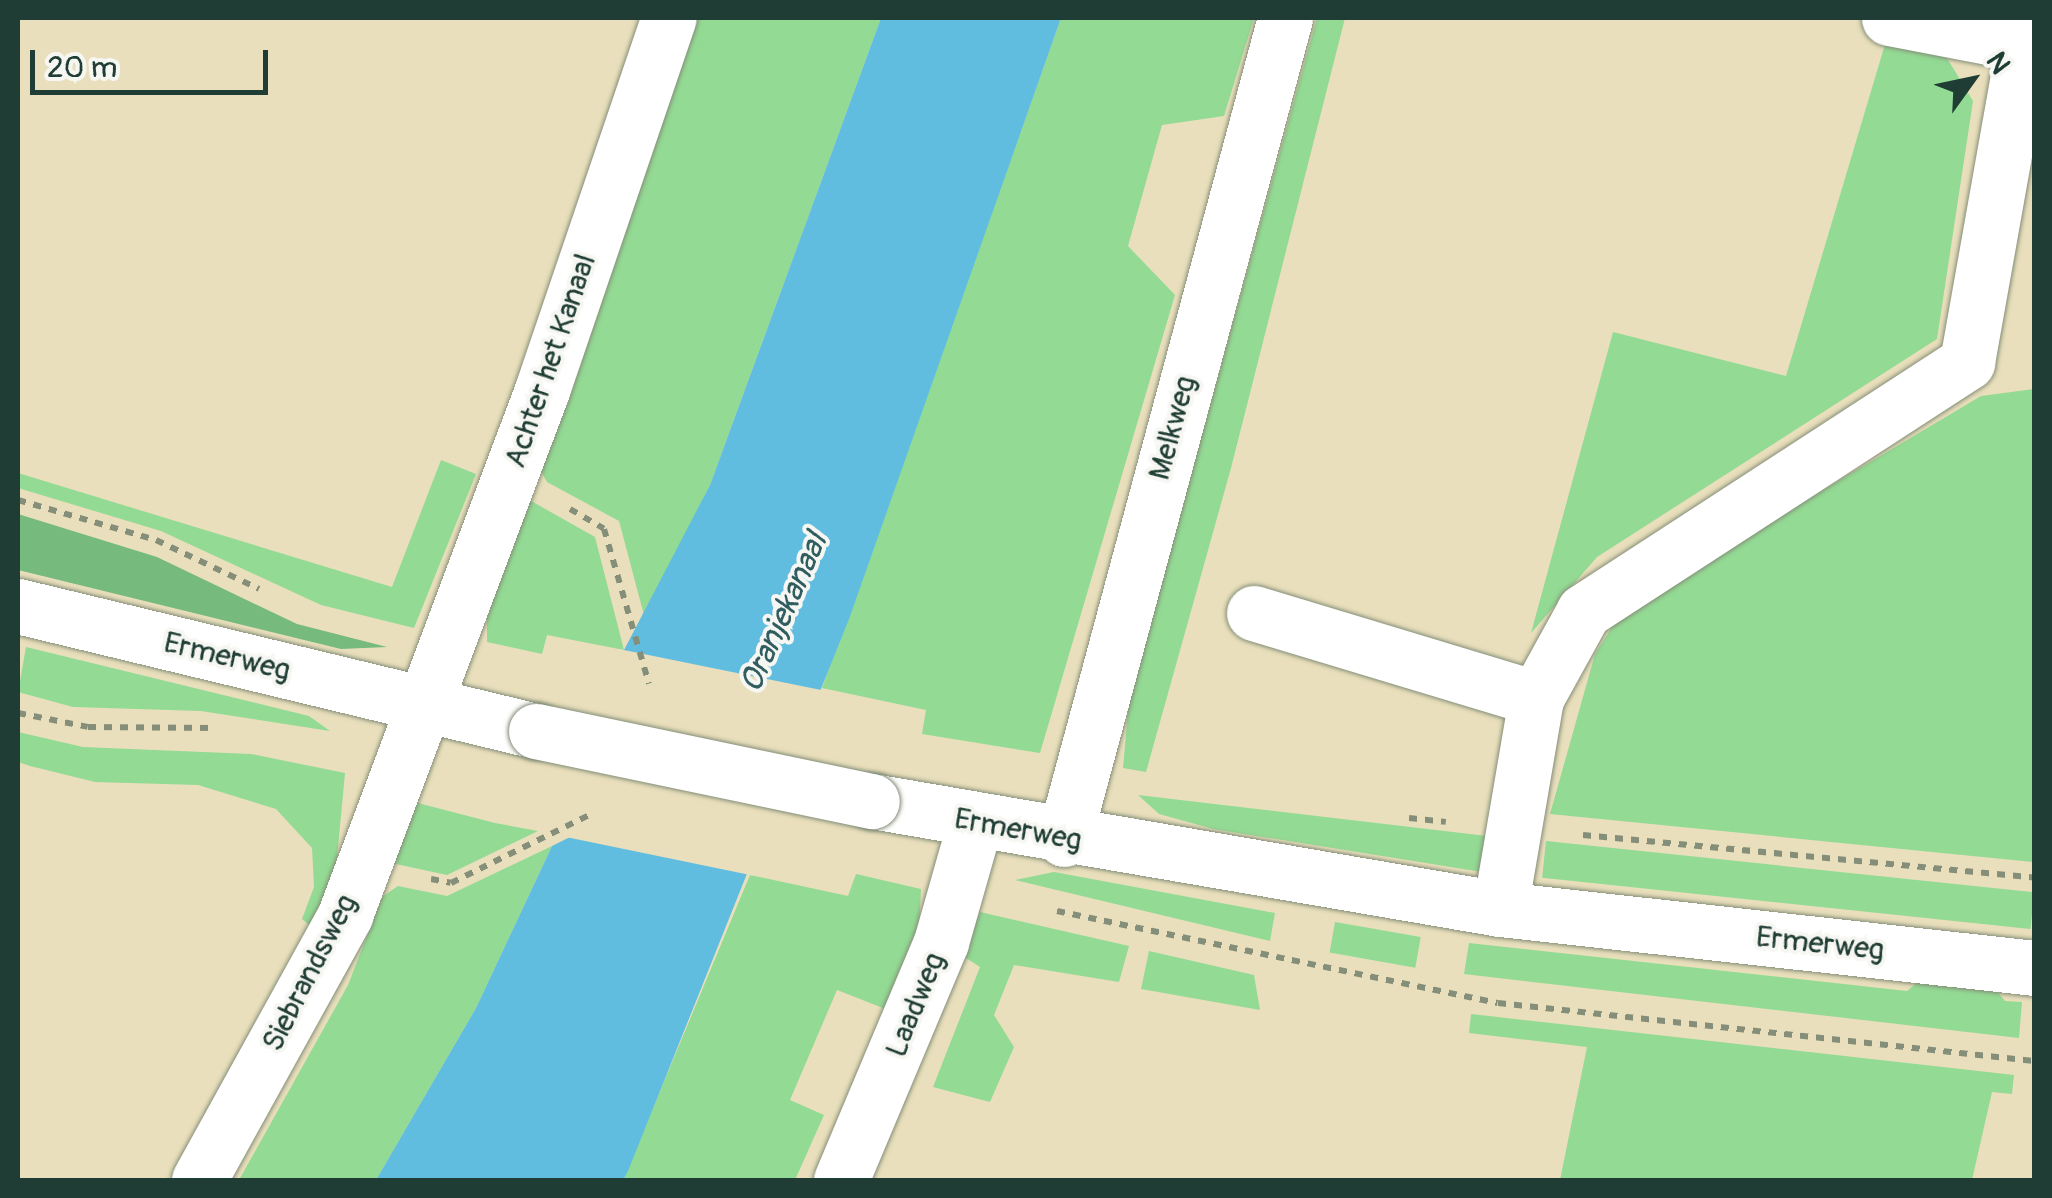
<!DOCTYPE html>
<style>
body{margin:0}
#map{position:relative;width:2052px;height:1198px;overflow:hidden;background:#e9dfbc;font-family:Pangolin,sans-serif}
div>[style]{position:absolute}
.green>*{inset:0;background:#93da94;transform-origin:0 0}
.forest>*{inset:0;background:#76ba7e}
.water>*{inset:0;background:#61bddf}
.pier>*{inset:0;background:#e9dfbc}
.path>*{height:6px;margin-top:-3px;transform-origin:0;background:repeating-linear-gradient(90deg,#848e78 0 8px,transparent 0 16px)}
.roads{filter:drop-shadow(0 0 2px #848e78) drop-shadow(0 0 2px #848e78)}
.minor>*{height:55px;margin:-27.5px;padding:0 27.5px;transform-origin:27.5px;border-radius:27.5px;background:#fff}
.bridges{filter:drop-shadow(0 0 2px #848e78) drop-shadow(0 0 2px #848e78)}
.minor-bridge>*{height:55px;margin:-27.5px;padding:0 27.5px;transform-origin:27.5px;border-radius:27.5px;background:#fff}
span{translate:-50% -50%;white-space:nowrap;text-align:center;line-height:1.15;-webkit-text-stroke:8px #f6f6f2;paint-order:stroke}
.street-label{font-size:30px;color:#1f3d34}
.water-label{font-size:32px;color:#305d5f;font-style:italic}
.frame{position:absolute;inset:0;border:20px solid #1f3d34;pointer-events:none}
.north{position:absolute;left:1922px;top:30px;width:100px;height:100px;-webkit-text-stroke:8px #f6f6f2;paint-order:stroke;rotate:57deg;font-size:28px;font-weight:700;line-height:40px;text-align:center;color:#1f3d34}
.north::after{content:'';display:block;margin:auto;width:35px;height:45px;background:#1f3d34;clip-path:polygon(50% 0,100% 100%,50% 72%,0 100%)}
.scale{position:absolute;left:30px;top:50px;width:238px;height:45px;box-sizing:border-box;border:5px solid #1f3d34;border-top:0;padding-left:12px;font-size:30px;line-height:35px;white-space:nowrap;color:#1f3d34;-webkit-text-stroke:8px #f6f6f2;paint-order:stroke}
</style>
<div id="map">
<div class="green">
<i style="clip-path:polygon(696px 18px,881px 18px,710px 485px,645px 619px,619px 521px,547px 482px,538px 466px)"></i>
<i style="clip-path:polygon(1061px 18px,1254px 18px,1224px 116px,1162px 125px,1128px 246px,1175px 295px,1040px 753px,922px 734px,926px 710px,822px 688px)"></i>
<i style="clip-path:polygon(1317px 18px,1345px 18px,1231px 468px,1146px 772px,1123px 768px,1129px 700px)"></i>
<i style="clip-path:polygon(1886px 41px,1947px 58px,1973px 101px,1937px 339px,1597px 557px,1531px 633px,1613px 332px,1786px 376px)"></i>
<i style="clip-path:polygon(2034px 389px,2033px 862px,1550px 814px,1595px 654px,1614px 624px,1655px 590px,1981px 396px)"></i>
<i style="clip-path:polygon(441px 460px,476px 474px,414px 628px,321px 605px,161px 531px,18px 488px,18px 473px,392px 587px)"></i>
<i style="clip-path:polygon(526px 498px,595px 537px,624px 650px,547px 635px,542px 654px,487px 642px,487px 608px)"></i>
<i style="clip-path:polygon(26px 647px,309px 716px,330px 731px,201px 711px,73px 707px,18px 692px)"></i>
<i style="clip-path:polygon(18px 732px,83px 747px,251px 754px,345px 773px,334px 890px,316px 931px,302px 919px,314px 887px,312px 848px,276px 809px,198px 785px,95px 782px,30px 766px,18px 762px)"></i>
<i style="clip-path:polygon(1138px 795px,1487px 836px,1482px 872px,1213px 829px,1159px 814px)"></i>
<i style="clip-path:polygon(414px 802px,495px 823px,538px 831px,447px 875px,391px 863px)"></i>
<i style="left:1546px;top:841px;width:491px;height:37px;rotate:6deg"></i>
<i style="clip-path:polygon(552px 846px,476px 1008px,376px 1180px,239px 1180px,348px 985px,382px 897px,398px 886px,447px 896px)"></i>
<i style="clip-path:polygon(1054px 872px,1275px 913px,1270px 941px,1015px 880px)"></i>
<i style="clip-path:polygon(856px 874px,921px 889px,919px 930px,888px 1010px,837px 990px,790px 1100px,824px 1115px,795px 1180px,623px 1180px,750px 875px,848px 896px)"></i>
<i style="clip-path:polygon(980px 912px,1129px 946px,1119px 982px,1014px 965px,994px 1015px,1014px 1047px,990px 1102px,933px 1087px,980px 967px,963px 956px)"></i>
<i style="left:1335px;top:922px;width:87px;height:31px;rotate:10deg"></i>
<i style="clip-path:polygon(1469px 943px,1907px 991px,1941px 963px,1977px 967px,2005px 1001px,2022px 1002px,2019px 1038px,1464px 974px)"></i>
<i style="clip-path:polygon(1149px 951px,1254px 975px,1260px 1010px,1141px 989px)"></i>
<i style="clip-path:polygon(1471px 1014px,2014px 1075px,2012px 1094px,1992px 1092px,1972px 1180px,1560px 1180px,1587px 1047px,1469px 1033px)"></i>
</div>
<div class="forest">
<i style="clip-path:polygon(18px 514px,157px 557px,297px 624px,387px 647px,341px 649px,18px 570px)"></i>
</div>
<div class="water">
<i style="clip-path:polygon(881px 18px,1061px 18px,849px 619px,628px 1171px,623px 1180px,376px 1180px,476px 1008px,552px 846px,570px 837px,624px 650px,710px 485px)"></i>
</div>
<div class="pier">
<i style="clip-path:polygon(619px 649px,826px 691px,755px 876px,561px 836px)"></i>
</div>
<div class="path">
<i style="left:18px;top:500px;width:144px;rotate:16.2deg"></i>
<i style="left:156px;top:540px;width:114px;rotate:25.4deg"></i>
<i style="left:570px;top:509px;width:39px;rotate:30deg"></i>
<i style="left:604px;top:529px;width:161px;rotate:73.8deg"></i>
<i style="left:18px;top:713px;width:71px;rotate:11.3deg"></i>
<i style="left:88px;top:727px;width:127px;rotate:0.5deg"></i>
<i style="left:1409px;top:818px;width:37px;rotate:6deg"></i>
<i style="left:1583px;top:835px;width:453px;rotate:5.4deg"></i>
<i style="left:431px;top:879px;width:20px;rotate:11deg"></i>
<i style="left:451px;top:883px;width:156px;rotate:-26.2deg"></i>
<i style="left:1057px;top:911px;width:450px;rotate:11.8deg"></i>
<i style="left:1498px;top:1003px;width:539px;rotate:6.18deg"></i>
</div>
<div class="roads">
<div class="minor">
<i style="left:1889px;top:18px;width:137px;rotate:10.9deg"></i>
<i style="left:18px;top:606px;width:533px;rotate:13.57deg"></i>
<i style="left:1254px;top:613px;width:295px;rotate:16.8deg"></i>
<i style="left:872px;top:801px;width:637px;rotate:9.76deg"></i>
<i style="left:1500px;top:909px;width:537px;rotate:6.3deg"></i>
<i style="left:1064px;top:839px;width:850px;rotate:-74.93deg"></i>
<i style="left:1500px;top:909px;width:214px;rotate:-80.3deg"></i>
<i style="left:1536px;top:698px;width:99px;rotate:-61.1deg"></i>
<i style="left:1584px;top:611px;width:457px;rotate:-33deg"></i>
<i style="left:1967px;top:362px;width:349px;rotate:-79.9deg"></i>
<i style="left:199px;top:1180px;width:303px;rotate:-61.1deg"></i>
<i style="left:345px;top:915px;width:561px;rotate:-69.43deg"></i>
<i style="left:542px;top:390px;width:393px;rotate:-71.2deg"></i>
<i style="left:841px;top:1180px;width:258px;rotate:-67.2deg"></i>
<i style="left:941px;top:942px;width:124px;rotate:-74.1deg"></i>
</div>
</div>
<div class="bridges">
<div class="minor-bridge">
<i style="left:536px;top:731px;width:343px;rotate:11.8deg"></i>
</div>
</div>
<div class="street-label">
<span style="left:551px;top:361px;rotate:-71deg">Achter het Kanaal</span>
<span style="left:1173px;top:428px;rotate:-75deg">Melkweg</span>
<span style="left:227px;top:657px;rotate:13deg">Ermerweg</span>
<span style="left:1018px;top:830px;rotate:10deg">Ermerweg</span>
<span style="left:1820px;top:944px;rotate:6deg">Ermerweg</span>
<span style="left:310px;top:973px;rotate:-63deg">Siebrandsweg</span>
<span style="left:916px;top:1005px;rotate:-68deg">Laadweg</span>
</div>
<div class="water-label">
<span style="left:784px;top:613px;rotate:-66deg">Oranjekanaal</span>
</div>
<div class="frame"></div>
<div class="north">N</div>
<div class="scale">20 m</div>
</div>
